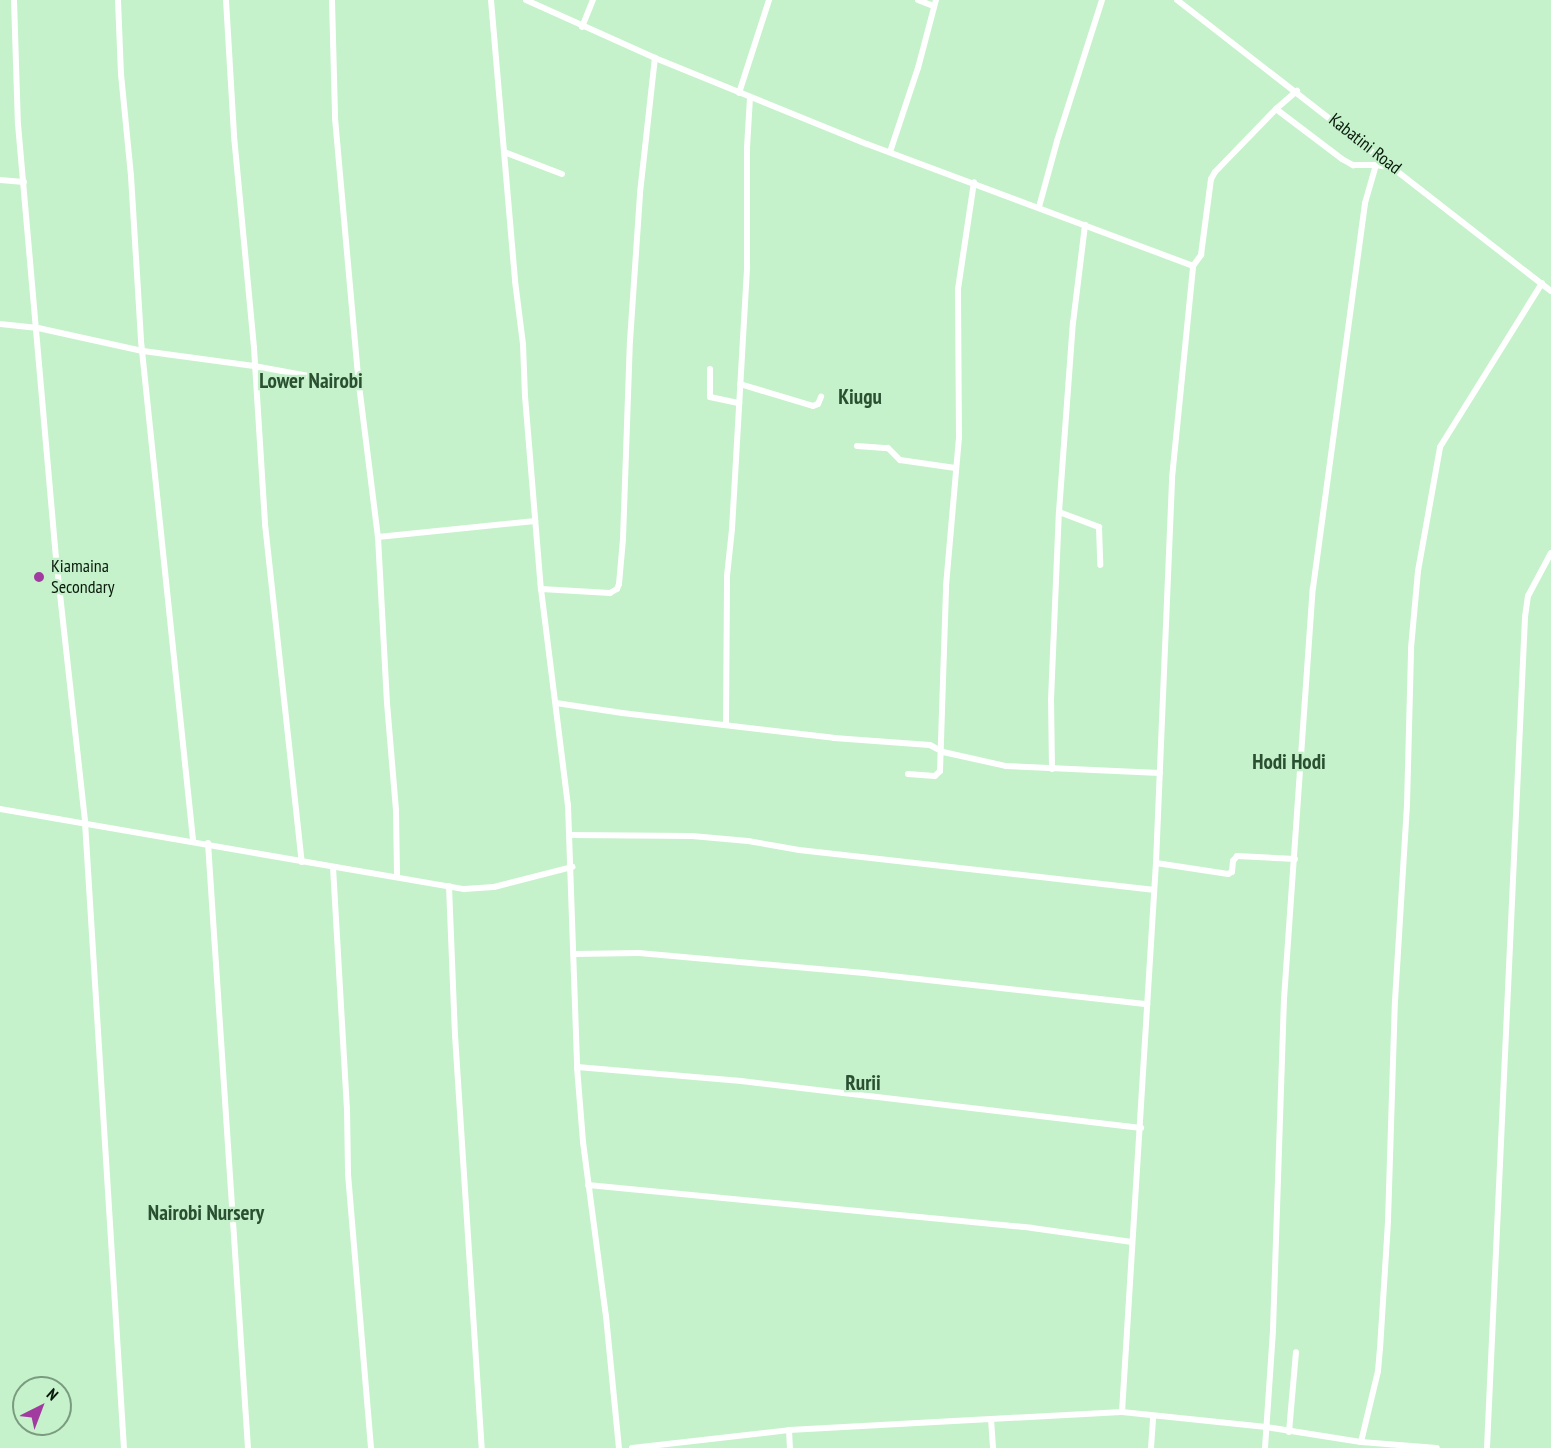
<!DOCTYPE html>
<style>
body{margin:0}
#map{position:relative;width:1551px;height:1448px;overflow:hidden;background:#c5f1cb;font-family:"PT Sans Narrow",sans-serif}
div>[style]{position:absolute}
.minor>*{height:6px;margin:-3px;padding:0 3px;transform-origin:3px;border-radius:3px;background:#fff}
.dots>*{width:16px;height:16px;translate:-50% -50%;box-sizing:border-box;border:3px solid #c5f1cb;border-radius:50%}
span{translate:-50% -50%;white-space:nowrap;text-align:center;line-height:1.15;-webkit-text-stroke:4.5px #c5f1cb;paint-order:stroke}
.street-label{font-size:18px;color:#09190c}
.poi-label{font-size:18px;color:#09190c}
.left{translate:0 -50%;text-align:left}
.quarter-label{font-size:21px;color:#2a5031;font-weight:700}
.north{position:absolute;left:12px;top:1376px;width:60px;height:60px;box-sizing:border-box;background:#c5f1cb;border:2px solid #7a9b7f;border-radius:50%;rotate:42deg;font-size:16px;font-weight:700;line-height:24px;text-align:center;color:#09190c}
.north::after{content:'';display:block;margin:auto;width:21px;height:27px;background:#a13b9f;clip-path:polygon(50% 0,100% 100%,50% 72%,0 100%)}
</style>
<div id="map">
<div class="minor">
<i style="left:14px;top:0;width:124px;rotate:88.2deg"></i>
<i style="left:18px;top:124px;width:436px;rotate:85deg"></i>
<i style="left:56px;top:558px;width:266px;rotate:83.7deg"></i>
<i style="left:85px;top:822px;width:627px;rotate:86.44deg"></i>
<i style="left:118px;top:0;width:74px;rotate:87.7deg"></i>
<i style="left:121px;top:74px;width:102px;rotate:84.4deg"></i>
<i style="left:131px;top:176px;width:165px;rotate:86.5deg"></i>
<i style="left:141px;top:341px;width:502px;rotate:84.05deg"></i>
<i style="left:226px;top:0;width:136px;rotate:86.6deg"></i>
<i style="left:234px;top:136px;width:213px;rotate:84.6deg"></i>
<i style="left:254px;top:348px;width:176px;rotate:86.4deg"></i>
<i style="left:265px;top:524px;width:340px;rotate:83.8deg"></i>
<i style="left:332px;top:0;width:118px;rotate:88.5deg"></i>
<i style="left:335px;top:118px;width:268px;rotate:84.9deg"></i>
<i style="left:359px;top:385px;width:153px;rotate:82.9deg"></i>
<i style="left:378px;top:537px;width:166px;rotate:86.9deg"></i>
<i style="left:387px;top:703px;width:107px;rotate:85.2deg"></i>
<i style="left:396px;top:810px;width:66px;rotate:89.1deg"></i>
<i style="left:491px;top:0;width:282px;rotate:85.1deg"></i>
<i style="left:515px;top:281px;width:64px;rotate:82.8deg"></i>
<i style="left:523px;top:344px;width:52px;rotate:87.8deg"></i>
<i style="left:525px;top:396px;width:194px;rotate:85.3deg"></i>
<i style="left:541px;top:589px;width:218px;rotate:82.9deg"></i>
<i style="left:568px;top:805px;width:262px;rotate:88deg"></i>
<i style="left:577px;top:1067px;width:75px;rotate:85.4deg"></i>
<i style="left:583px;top:1142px;width:176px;rotate:82.5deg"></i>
<i style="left:606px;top:1316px;width:133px;rotate:84.4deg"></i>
<i style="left:526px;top:0;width:141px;rotate:24.2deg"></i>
<i style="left:655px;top:58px;width:229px;rotate:22.1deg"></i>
<i style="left:867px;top:144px;width:348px;rotate:20.5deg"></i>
<i style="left:918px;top:0;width:17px;rotate:21deg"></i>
<i style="left:1177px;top:0;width:474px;rotate:37.9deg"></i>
<i style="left:582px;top:27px;width:29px;rotate:-68deg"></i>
<i style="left:739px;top:93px;width:98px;rotate:-72.1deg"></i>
<i style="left:1276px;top:109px;width:83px;rotate:37.1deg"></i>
<i style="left:1342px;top:159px;width:13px;rotate:29deg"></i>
<i style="left:1353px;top:165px;width:23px"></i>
<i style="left:504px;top:152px;width:62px;rotate:20.8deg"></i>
<i style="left:890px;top:152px;width:89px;rotate:-71.6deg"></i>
<i style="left:918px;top:68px;width:70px;rotate:-75.2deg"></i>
<i style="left:0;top:180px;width:24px;rotate:5deg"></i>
<i style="left:1039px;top:207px;width:68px;rotate:-74.7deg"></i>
<i style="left:1057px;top:141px;width:148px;rotate:-72.3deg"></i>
<i style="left:0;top:324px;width:38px;rotate:6deg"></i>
<i style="left:38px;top:328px;width:107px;rotate:12.4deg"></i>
<i style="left:143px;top:351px;width:112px;rotate:7.7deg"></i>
<i style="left:254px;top:366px;width:107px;rotate:10.3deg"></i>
<i style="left:710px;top:369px;width:28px;rotate:90deg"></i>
<i style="left:710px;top:397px;width:30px;rotate:12deg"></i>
<i style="left:740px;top:384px;width:76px;rotate:16.8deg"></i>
<i style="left:813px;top:406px;width:5px;rotate:-22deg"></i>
<i style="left:818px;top:404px;width:8px;rotate:-67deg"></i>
<i style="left:857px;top:446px;width:31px;rotate:4deg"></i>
<i style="left:888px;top:448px;width:17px;rotate:45deg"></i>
<i style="left:900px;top:460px;width:56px;rotate:8.3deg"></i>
<i style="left:1059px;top:512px;width:43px;rotate:20.6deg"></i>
<i style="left:1099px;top:527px;width:38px;rotate:88deg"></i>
<i style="left:378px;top:537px;width:158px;rotate:-5.8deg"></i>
<i style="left:541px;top:589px;width:69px;rotate:3.3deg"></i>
<i style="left:610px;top:593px;width:8px;rotate:-30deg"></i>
<i style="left:617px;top:589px;width:5px;rotate:-68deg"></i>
<i style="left:619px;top:584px;width:45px;rotate:-84.9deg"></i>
<i style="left:623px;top:539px;width:198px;rotate:-88deg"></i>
<i style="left:630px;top:341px;width:148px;rotate:-86.1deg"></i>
<i style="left:640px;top:193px;width:136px;rotate:-83.7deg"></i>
<i style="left:556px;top:703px;width:67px;rotate:8.6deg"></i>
<i style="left:622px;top:713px;width:213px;rotate:6.7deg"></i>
<i style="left:834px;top:738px;width:96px;rotate:4.2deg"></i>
<i style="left:930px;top:745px;width:15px;rotate:28deg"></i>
<i style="left:943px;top:752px;width:65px;rotate:12.5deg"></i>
<i style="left:1006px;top:766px;width:154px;rotate:2.6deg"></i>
<i style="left:726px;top:725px;width:149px;rotate:-89.6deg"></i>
<i style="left:727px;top:576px;width:47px;rotate:-83.9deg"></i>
<i style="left:732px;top:529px;width:263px;rotate:-86.7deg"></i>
<i style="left:747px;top:266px;width:118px;rotate:-90deg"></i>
<i style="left:747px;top:148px;width:51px;rotate:-86.6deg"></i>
<i style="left:1052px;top:769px;width:69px;rotate:-90.8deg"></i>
<i style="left:1051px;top:700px;width:188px;rotate:-87.6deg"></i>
<i style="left:1059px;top:512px;width:190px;rotate:-85.8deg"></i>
<i style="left:1073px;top:323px;width:99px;rotate:-83deg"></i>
<i style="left:908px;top:774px;width:27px;rotate:4deg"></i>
<i style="left:935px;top:776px;width:7px;rotate:-45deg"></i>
<i style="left:940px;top:771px;width:185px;rotate:-88.1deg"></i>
<i style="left:946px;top:586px;width:149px;rotate:-85deg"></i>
<i style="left:959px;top:438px;width:149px;rotate:-90.4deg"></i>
<i style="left:958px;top:289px;width:108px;rotate:-81.5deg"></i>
<i style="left:0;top:809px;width:471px;rotate:9.8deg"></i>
<i style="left:464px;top:889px;width:30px;rotate:-4deg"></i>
<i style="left:494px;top:887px;width:81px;rotate:-14.4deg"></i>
<i style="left:570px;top:835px;width:122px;rotate:0.5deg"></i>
<i style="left:692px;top:836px;width:56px;rotate:5.1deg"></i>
<i style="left:748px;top:841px;width:52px;rotate:10deg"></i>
<i style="left:799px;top:850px;width:356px;rotate:6.4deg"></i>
<i style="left:208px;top:843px;width:606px;rotate:86.22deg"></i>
<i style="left:1156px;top:863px;width:73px;rotate:8.7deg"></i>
<i style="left:1228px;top:874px;width:4px;rotate:-27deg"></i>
<i style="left:1232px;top:872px;width:11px;rotate:-85deg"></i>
<i style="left:1233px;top:861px;width:6px;rotate:-51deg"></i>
<i style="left:1237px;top:856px;width:58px;rotate:3deg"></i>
<i style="left:333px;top:867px;width:241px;rotate:86.7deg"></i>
<i style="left:347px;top:1108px;width:66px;rotate:89.1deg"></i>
<i style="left:348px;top:1174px;width:275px;rotate:85.2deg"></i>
<i style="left:449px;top:886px;width:149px;rotate:87.7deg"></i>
<i style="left:455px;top:1035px;width:414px;rotate:86.3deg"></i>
<i style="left:574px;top:954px;width:65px;rotate:-0.9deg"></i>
<i style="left:639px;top:953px;width:226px;rotate:5.1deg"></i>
<i style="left:864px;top:973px;width:285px;rotate:6.3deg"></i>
<i style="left:577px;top:1067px;width:165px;rotate:4.9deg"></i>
<i style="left:741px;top:1081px;width:403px;rotate:6.7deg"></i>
<i style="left:588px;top:1185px;width:446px;rotate:5.5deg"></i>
<i style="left:1032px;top:1228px;width:101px;rotate:8deg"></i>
<i style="left:1122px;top:1412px;width:550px;rotate:-86.46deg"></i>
<i style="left:1156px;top:863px;width:385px;rotate:-87.6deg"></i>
<i style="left:1172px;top:478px;width:213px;rotate:-84.3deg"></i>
<i style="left:1193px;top:266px;width:14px;rotate:-54deg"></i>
<i style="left:1201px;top:255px;width:77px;rotate:-82.5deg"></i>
<i style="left:1211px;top:179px;width:8px;rotate:-60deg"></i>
<i style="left:1215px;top:172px;width:88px;rotate:-45.9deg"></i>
<i style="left:1276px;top:109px;width:28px;rotate:-41deg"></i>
<i style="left:991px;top:1419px;width:29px;rotate:86deg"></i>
<i style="left:789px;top:1430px;width:18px;rotate:87deg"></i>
<i style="left:1289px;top:1432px;width:80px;rotate:-85deg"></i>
<i style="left:1361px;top:1442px;width:73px;rotate:-76.5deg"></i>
<i style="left:1378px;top:1371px;width:22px;rotate:-85deg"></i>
<i style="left:1380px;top:1349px;width:128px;rotate:-86.4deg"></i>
<i style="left:1388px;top:1221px;width:220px;rotate:-88.2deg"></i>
<i style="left:1395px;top:1001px;width:196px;rotate:-86.5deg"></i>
<i style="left:1407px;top:805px;width:157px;rotate:-88.5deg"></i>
<i style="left:1411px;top:648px;width:77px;rotate:-84.8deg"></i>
<i style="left:1418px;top:571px;width:126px;rotate:-79.9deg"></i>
<i style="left:1440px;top:447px;width:193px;rotate:-58.1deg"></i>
<i style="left:632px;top:1448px;width:158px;rotate:-6.5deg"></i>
<i style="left:789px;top:1430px;width:333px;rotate:-3.1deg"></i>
<i style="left:1122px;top:1412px;width:145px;rotate:5.9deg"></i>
<i style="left:1266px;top:1427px;width:96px;rotate:9deg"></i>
<i style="left:1361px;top:1442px;width:76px;rotate:4.5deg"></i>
<i style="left:1151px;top:1448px;width:32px;rotate:-86deg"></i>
<i style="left:1265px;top:1448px;width:118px;rotate:-86.1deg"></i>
<i style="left:1273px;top:1330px;width:331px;rotate:-88.1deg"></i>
<i style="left:1284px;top:999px;width:412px;rotate:-86deg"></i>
<i style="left:1313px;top:588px;width:388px;rotate:-82.3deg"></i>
<i style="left:1365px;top:203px;width:40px;rotate:-74deg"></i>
<i style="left:1376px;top:165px;width:20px;rotate:9deg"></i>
<i style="left:1487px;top:1448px;width:832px;rotate:-87.38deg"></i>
<i style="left:1525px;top:617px;width:21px;rotate:-82deg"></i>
<i style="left:1528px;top:596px;width:49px;rotate:-61.9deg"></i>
</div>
<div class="dots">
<i style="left:39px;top:577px;background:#a13b9f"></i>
</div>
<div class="street-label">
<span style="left:1365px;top:144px;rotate:38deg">Kabatini Road</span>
</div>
<div class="poi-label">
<span class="left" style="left:51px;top:577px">Kiamaina<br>Secondary</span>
</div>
<div class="quarter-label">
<span style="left:311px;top:381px">Lower Nairobi</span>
<span style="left:860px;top:397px">Kiugu</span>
<span style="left:1289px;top:762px">Hodi Hodi</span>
<span style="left:863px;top:1083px">Rurii</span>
<span style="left:206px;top:1213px">Nairobi Nursery</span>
</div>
<div class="north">N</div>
</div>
